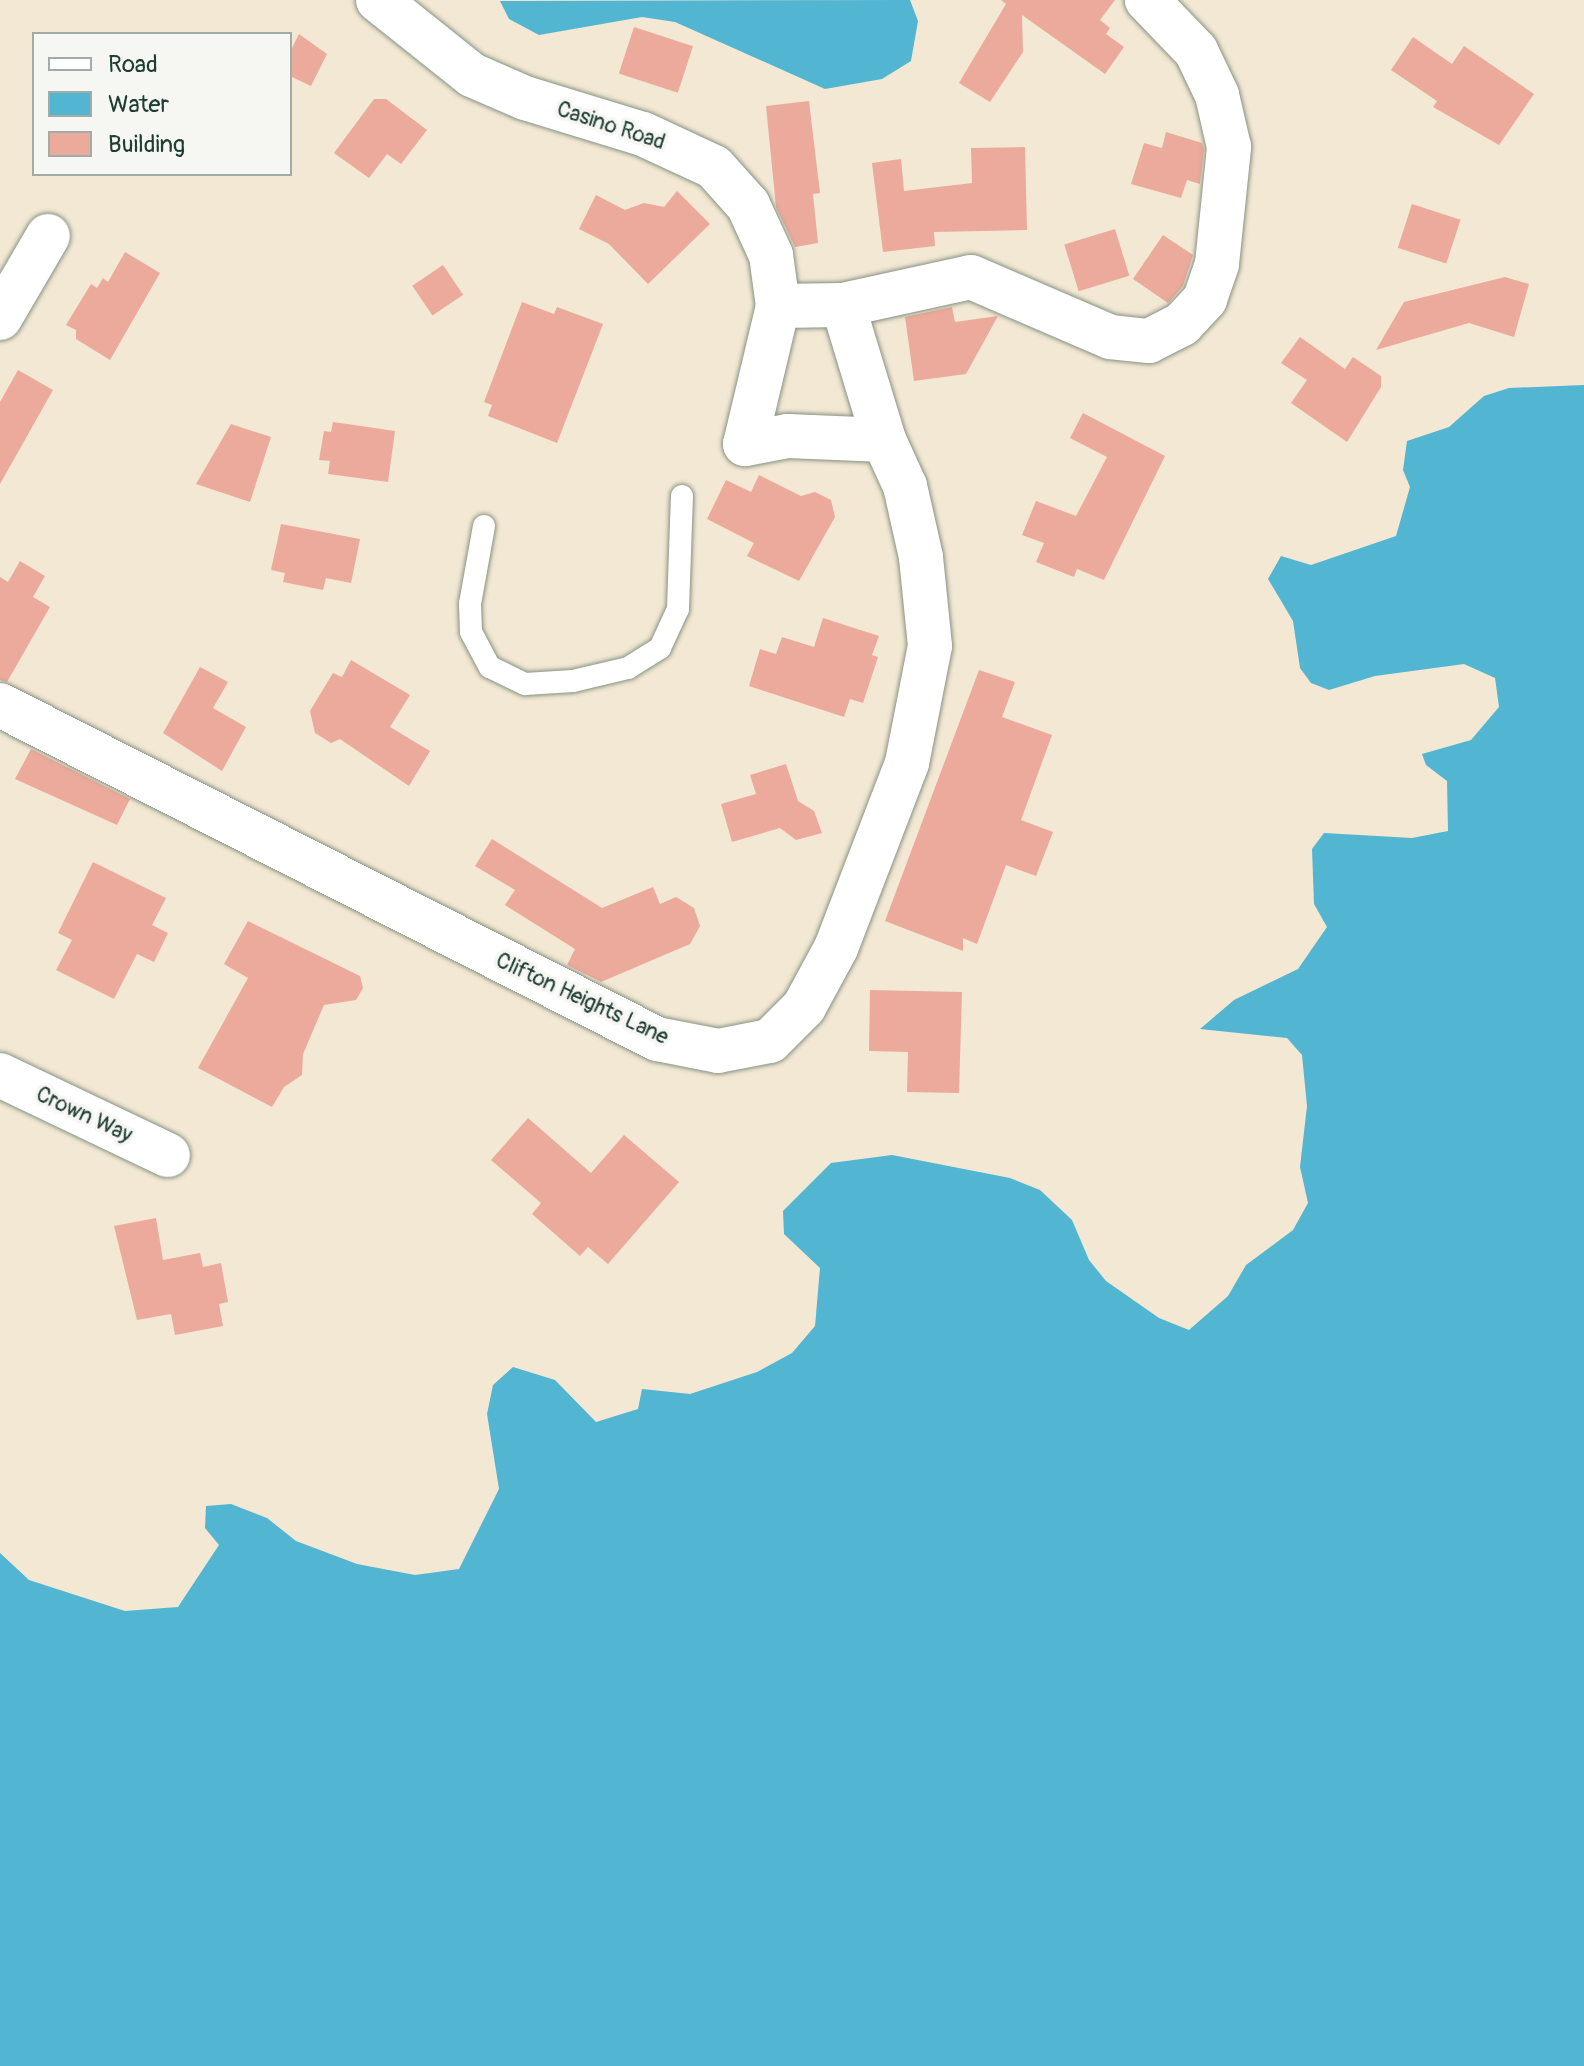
<!DOCTYPE html>
<style>
body{margin:0}
#map{position:relative;width:1584px;height:2066px;overflow:hidden;background:#f2e8d3;font-family:Pangolin,sans-serif}
div>[style]{position:absolute}
.water>*{inset:0;background:#52b5d1}
.building>*{inset:0;background:#ebaa9b;transform-origin:0 0}
.roads{filter:drop-shadow(0 0 2px #889284) drop-shadow(0 0 2px #889284)}
.service>*{height:22px;margin:-11px;padding:0 11px;transform-origin:11px;border-radius:11px;background:#fff}
.minor>*{height:44px;margin:-22px;padding:0 22px;transform-origin:22px;border-radius:22px;background:#fff}
span{translate:-50% -50%;white-space:nowrap;text-align:center;line-height:1.15;-webkit-text-stroke:7px #f6f6f2;paint-order:stroke}
.street-label{font-size:22px;color:#1f3d34}
.legend{position:absolute;left:32px;top:32px;width:260px;height:144px;box-sizing:border-box;background:#f6f6f2;border:2px solid #a0aca6;margin:0;padding:10px 14px;list-style:none;font-size:24px;color:#1f3d34}
.legend li{display:flex;align-items:center;gap:16px;height:40px}
.legend b{width:40px;border:2px solid #a0aca6}
</style>
<div id="map">
<div class="water">
<i style="clip-path:polygon(910px 0,918px 21px,911px 61px,882px 79px,825px 89px,675px 22px,642px 17px,539px 35px,509px 19px,500px 1px)"></i>
<i style="clip-path:polygon(1584px 385px,1584px 2066px,0 2066px,0 1553px,29px 1580px,125px 1611px,178px 1607px,219px 1545px,205px 1528px,206px 1506px,231px 1504px,267px 1518px,296px 1541px,357px 1564px,415px 1575px,459px 1569px,499px 1489px,487px 1414px,493px 1385px,513px 1367px,555px 1380px,596px 1422px,638px 1409px,642px 1389px,690px 1394px,757px 1372px,792px 1353px,815px 1326px,820px 1268px,784px 1234px,783px 1211px,831px 1163px,892px 1155px,1010px 1178px,1040px 1190px,1072px 1220px,1089px 1260px,1106px 1281px,1159px 1318px,1189px 1330px,1228px 1296px,1246px 1265px,1293px 1230px,1308px 1203px,1300px 1167px,1307px 1106px,1302px 1055px,1287px 1038px,1200px 1029px,1234px 1000px,1298px 969px,1327px 927px,1314px 904px,1312px 849px,1324px 833px,1412px 838px,1448px 831px,1447px 781px,1426px 765px,1422px 754px,1471px 740px,1499px 707px,1495px 678px,1464px 664px,1375px 676px,1329px 690px,1311px 683px,1300px 668px,1293px 621px,1268px 579px,1281px 556px,1311px 565px,1396px 536px,1410px 487px,1403px 470px,1407px 441px,1449px 427px,1484px 396px,1509px 388px)"></i>
</div>
<div class="building">
<i style="clip-path:polygon(1001px 0,1115px 0,1100px 20px,1110px 28px,1106px 34px,1124px 47px,1105px 74px,1022px 15px,1023px 52px,990px 102px,959px 83px,1006px 4px)"></i>
<i style="left:634px;top:27px;width:62px;height:49px;rotate:18deg"></i>
<i style="clip-path:polygon(299px 34px,327px 54px,311px 86px,290px 76px,290px 52px)"></i>
<i style="clip-path:polygon(1413px 37px,1452px 64px,1464px 46px,1534px 94px,1499px 145px,1433px 107px,1437px 101px,1391px 70px)"></i>
<i style="clip-path:polygon(374px 99px,386px 99px,427px 130px,401px 164px,387px 154px,369px 178px,334px 153px)"></i>
<i style="clip-path:polygon(809px 101px,820px 193px,813px 194px,818px 243px,795px 247px,776px 207px,766px 106px)"></i>
<i style="clip-path:polygon(1166px 132px,1202px 143px,1204px 149px,1200px 184px,1187px 180px,1181px 198px,1131px 184px,1144px 143px,1162px 148px)"></i>
<i style="clip-path:polygon(1025px 147px,1027px 230px,934px 232px,935px 246px,883px 252px,872px 163px,901px 159px,904px 191px,972px 183px,971px 148px)"></i>
<i style="clip-path:polygon(677px 191px,710px 224px,648px 284px,609px 244px,579px 229px,596px 195px,625px 210px,644px 203px,664px 207px)"></i>
<i style="left:1412px;top:204px;width:51px;height:46px;rotate:18deg"></i>
<i style="left:1115px;top:229px;width:49px;height:53px;rotate:73deg"></i>
<i style="clip-path:polygon(1163px 235px,1193px 255px,1183px 286px,1168px 303px,1133px 279px)"></i>
<i style="clip-path:polygon(125px 252px,160px 273px,110px 360px,76px 339px,76px 330px,66px 325px,91px 284px,97px 288px,103px 278px,108px 282px)"></i>
<i style="left:443px;top:265px;width:36px;height:37px;rotate:56deg"></i>
<i style="clip-path:polygon(1505px 277px,1529px 284px,1514px 337px,1469px 323px,1376px 350px,1404px 302px)"></i>
<i style="clip-path:polygon(522px 302px,554px 314px,557px 307px,603px 324px,557px 443px,488px 416px,492px 405px,484px 402px)"></i>
<i style="clip-path:polygon(952px 307px,955px 322px,998px 316px,966px 374px,914px 381px,905px 317px)"></i>
<i style="clip-path:polygon(1300px 337px,1345px 369px,1353px 357px,1381px 376px,1381px 387px,1347px 442px,1291px 403px,1307px 380px,1281px 363px)"></i>
<i style="clip-path:polygon(18px 370px,53px 390px,0 484px,0 402px)"></i>
<i style="clip-path:polygon(1083px 413px,1165px 456px,1104px 580px,1077px 569px,1074px 577px,1036px 562px,1044px 543px,1022px 535px,1036px 501px,1076px 516px,1107px 457px,1070px 438px)"></i>
<i style="clip-path:polygon(333px 422px,395px 431px,388px 482px,328px 474px,330px 461px,319px 460px,324px 431px,331px 432px)"></i>
<i style="clip-path:polygon(231px 424px,271px 437px,250px 502px,196px 484px)"></i>
<i style="clip-path:polygon(759px 475px,801px 496px,815px 492px,831px 500px,835px 517px,799px 581px,747px 556px,754px 543px,707px 519px,726px 480px,751px 492px)"></i>
<i style="clip-path:polygon(281px 524px,360px 539px,351px 583px,326px 578px,323px 590px,283px 582px,285px 573px,271px 570px)"></i>
<i style="clip-path:polygon(20px 561px,45px 576px,33px 597px,50px 607px,7px 682px,0 680px,0 577px,8px 582px)"></i>
<i style="clip-path:polygon(823px 618px,879px 636px,872px 655px,878px 657px,863px 703px,850px 699px,844px 717px,749px 686px,760px 649px,776px 654px,782px 637px,814px 647px)"></i>
<i style="clip-path:polygon(351px 660px,410px 695px,390px 727px,430px 751px,409px 786px,340px 739px,331px 743px,315px 733px,310px 711px,333px 673px,342px 677px)"></i>
<i style="clip-path:polygon(200px 667px,228px 682px,213px 708px,246px 727px,222px 771px,163px 733px)"></i>
<i style="clip-path:polygon(979px 670px,1015px 682px,1002px 717px,1052px 735px,1021px 820px,1053px 832px,1036px 876px,1006px 865px,977px 944px,963px 938px,963px 951px,885px 921px)"></i>
<i style="clip-path:polygon(31px 749px,130px 799px,117px 825px,15px 779px)"></i>
<i style="clip-path:polygon(786px 764px,798px 801px,814px 811px,822px 833px,796px 840px,780px 828px,732px 842px,721px 804px,756px 794px,750px 775px)"></i>
<i style="clip-path:polygon(492px 839px,602px 908px,653px 887px,660px 904px,676px 897px,694px 908px,700px 926px,690px 944px,601px 982px,567px 965px,575px 949px,505px 905px,515px 890px,475px 866px)"></i>
<i style="clip-path:polygon(93px 862px,166px 898px,152px 925px,168px 933px,154px 962px,137px 954px,114px 999px,56px 970px,72px 940px,58px 933px)"></i>
<i style="clip-path:polygon(248px 921px,360px 976px,363px 988px,356px 1000px,324px 1005px,303px 1054px,302px 1075px,284px 1087px,272px 1107px,198px 1068px,248px 978px,224px 964px)"></i>
<i style="clip-path:polygon(870px 990px,962px 992px,959px 1093px,907px 1092px,908px 1052px,869px 1051px)"></i>
<i style="clip-path:polygon(528px 1118px,591px 1173px,624px 1135px,679px 1182px,608px 1264px,588px 1247px,580px 1256px,532px 1214px,541px 1203px,491px 1160px)"></i>
<i style="clip-path:polygon(156px 1218px,163px 1260px,200px 1253px,203px 1267px,221px 1263px,228px 1302px,219px 1304px,223px 1326px,175px 1335px,171px 1314px,137px 1320px,114px 1226px)"></i>
</div>
<div class="roads">
<div class="service">
<i style="left:484px;top:526px;width:79px;rotate:100.2deg"></i>
<i style="left:470px;top:604px;width:28px;rotate:88deg"></i>
<i style="left:471px;top:632px;width:40px;rotate:62deg"></i>
<i style="left:490px;top:667px;width:39px;rotate:26deg"></i>
<i style="left:525px;top:684px;width:48px;rotate:-3.6deg"></i>
<i style="left:573px;top:681px;width:57px;rotate:-13.3deg"></i>
<i style="left:628px;top:668px;width:38px;rotate:-32deg"></i>
<i style="left:660px;top:648px;width:43px;rotate:-65.2deg"></i>
<i style="left:678px;top:609px;width:113px;rotate:-88deg"></i>
</div>
<div class="minor">
<i style="left:378px;top:0;width:120px;rotate:38.6deg"></i>
<i style="left:472px;top:75px;width:58px;rotate:23.5deg"></i>
<i style="left:525px;top:98px;width:123px;rotate:17deg"></i>
<i style="left:643px;top:134px;width:78px;rotate:24.9deg"></i>
<i style="left:714px;top:167px;width:51px;rotate:48.2deg"></i>
<i style="left:748px;top:205px;width:55px;rotate:65.3deg"></i>
<i style="left:771px;top:255px;width:51px;rotate:82.2deg"></i>
<i style="left:843px;top:305px;width:131px;rotate:-12.3deg"></i>
<i style="left:971px;top:277px;width:151px;rotate:23.3deg"></i>
<i style="left:1110px;top:337px;width:39px;rotate:6deg"></i>
<i style="left:1149px;top:341px;width:37px;rotate:-27deg"></i>
<i style="left:1182px;top:324px;width:34px;rotate:-47deg"></i>
<i style="left:1205px;top:299px;width:37px;rotate:-71deg"></i>
<i style="left:1217px;top:264px;width:118px;rotate:-84.1deg"></i>
<i style="left:1229px;top:147px;width:53px;rotate:-103deg"></i>
<i style="left:1217px;top:95px;width:49px;rotate:-115.5deg"></i>
<i style="left:1196px;top:51px;width:71px;rotate:-133.9deg"></i>
<i style="left:0;top:318px;width:95px;rotate:-59.7deg"></i>
<i style="left:0;top:705px;width:737px;rotate:26.95deg"></i>
<i style="left:657px;top:1039px;width:62px;rotate:11.1deg"></i>
<i style="left:718px;top:1051px;width:53px;rotate:-10.9deg"></i>
<i style="left:770px;top:1041px;width:48px;rotate:-45deg"></i>
<i style="left:804px;top:1007px;width:67px;rotate:-61.5deg"></i>
<i style="left:836px;top:948px;width:198px;rotate:-69deg"></i>
<i style="left:907px;top:763px;width:119px;rotate:-78.9deg"></i>
<i style="left:930px;top:646px;width:89px;rotate:-95.8deg"></i>
<i style="left:921px;top:557px;width:73px;rotate:-102.7deg"></i>
<i style="left:905px;top:486px;width:51px;rotate:-114.5deg"></i>
<i style="left:884px;top:440px;width:141px;rotate:-106.9deg"></i>
<i style="left:843px;top:305px;width:65px;rotate:179.1deg"></i>
<i style="left:778px;top:306px;width:142px;rotate:103.4deg"></i>
<i style="left:745px;top:444px;width:44px;rotate:-10.5deg"></i>
<i style="left:788px;top:436px;width:96px;rotate:2.4deg"></i>
<i style="left:0;top:1075px;width:186px;rotate:25.5deg"></i>
</div>
</div>
<div class="street-label">
<span style="left:611px;top:126px;rotate:18deg">Casino Road</span>
<span style="left:582px;top:999px;rotate:25deg">Clifton Heights Lane</span>
<span style="left:84px;top:1115px;rotate:25deg">Crown Way</span>
</div>
<ul class="legend">
<li><b style="height:10px;background:#fff"></b>Road</li>
<li><b style="height:22px;background:#52b5d1"></b>Water</li>
<li><b style="height:22px;background:#ebaa9b"></b>Building</li>
</ul>
</div>
